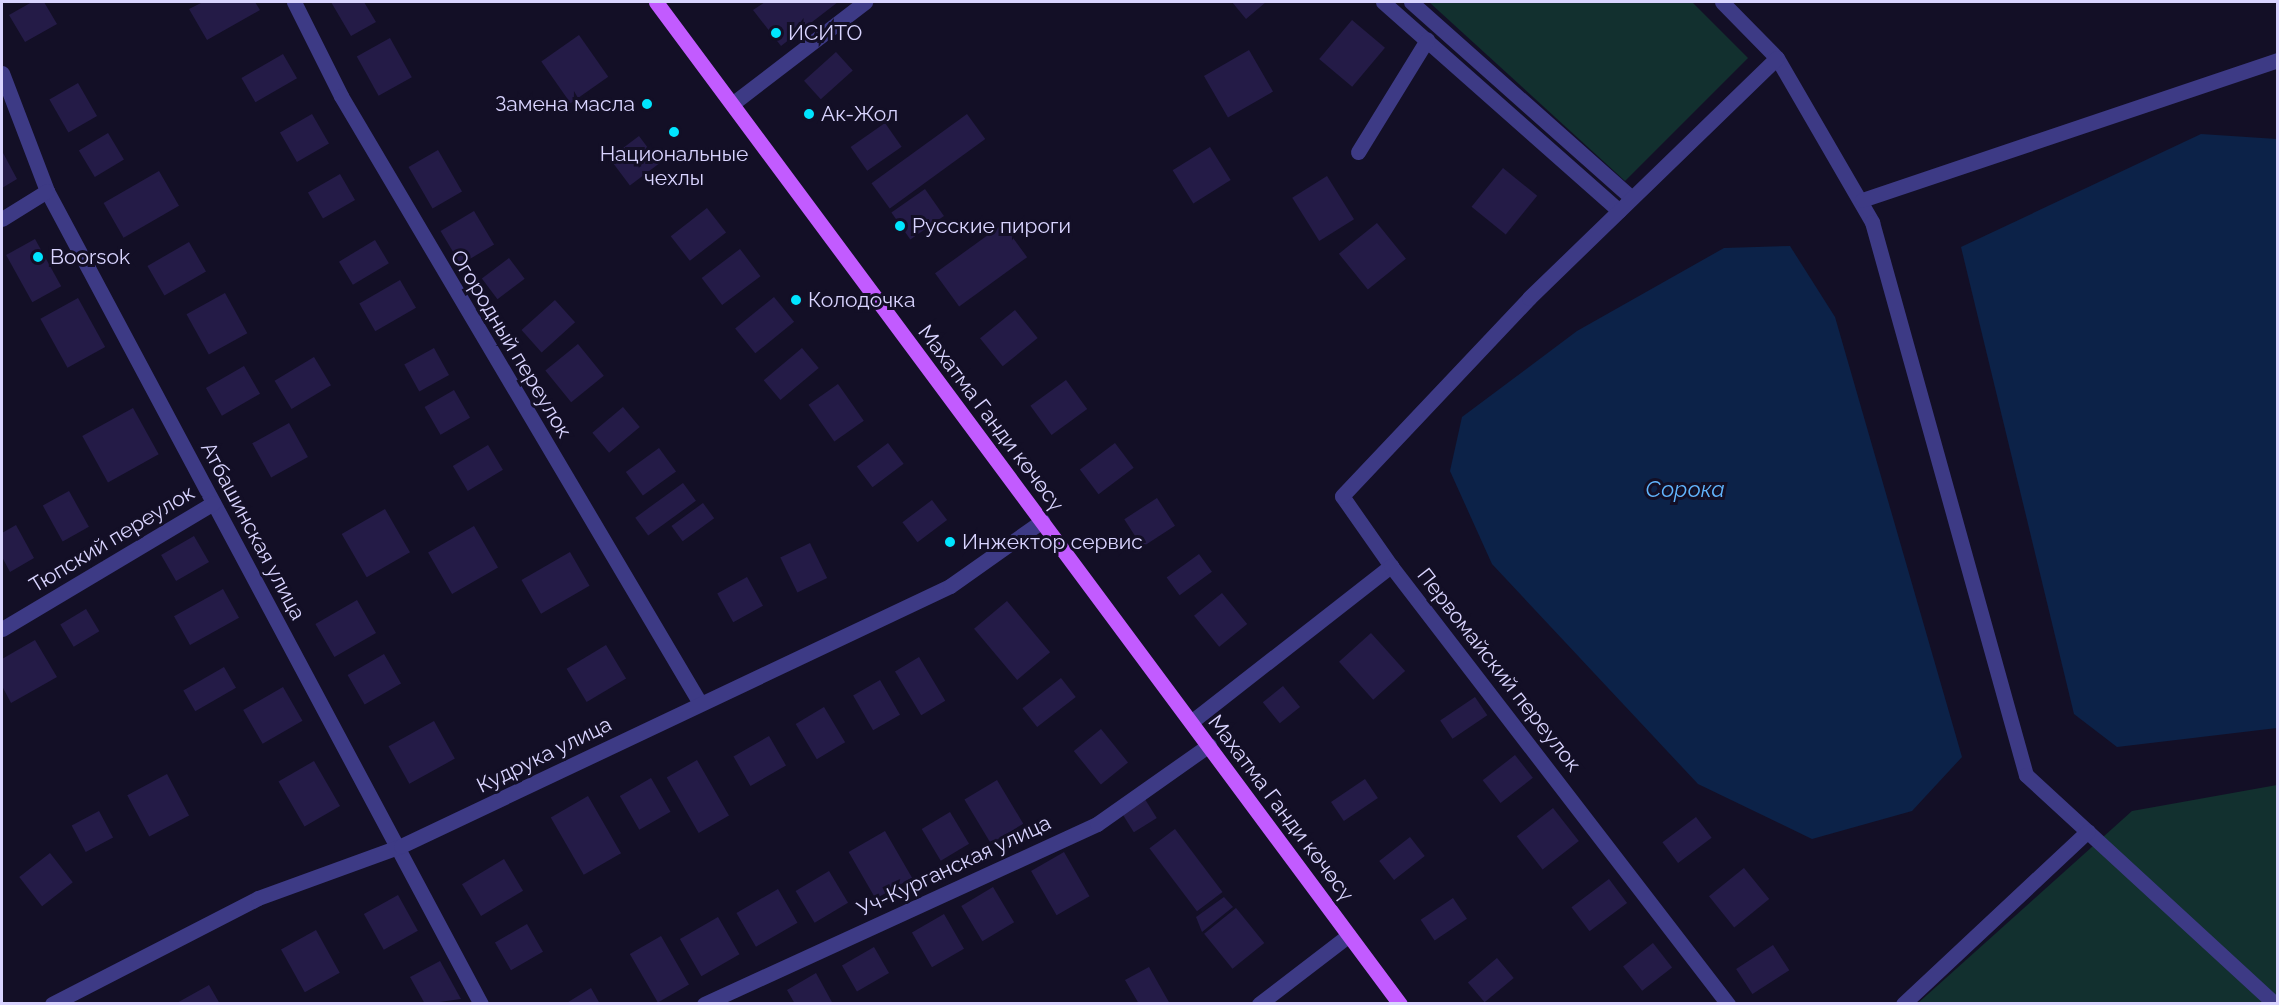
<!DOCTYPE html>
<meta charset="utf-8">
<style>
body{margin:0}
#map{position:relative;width:2279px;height:1005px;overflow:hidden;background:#130f26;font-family:Raleway,sans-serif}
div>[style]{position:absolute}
.green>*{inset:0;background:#12302f}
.water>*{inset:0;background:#0c2248}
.building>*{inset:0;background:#241b47;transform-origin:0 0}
.minor>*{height:15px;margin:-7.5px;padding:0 7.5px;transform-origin:7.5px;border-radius:7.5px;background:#3d3a85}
.major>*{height:15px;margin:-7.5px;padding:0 7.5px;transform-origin:7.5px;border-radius:7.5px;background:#c25bff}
.dots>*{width:16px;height:16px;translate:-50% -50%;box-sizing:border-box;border:3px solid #130f26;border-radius:50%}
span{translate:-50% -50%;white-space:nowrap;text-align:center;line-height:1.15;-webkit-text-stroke:6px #130f26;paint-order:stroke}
.poi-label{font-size:21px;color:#d9d4ff}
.left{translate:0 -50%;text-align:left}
.right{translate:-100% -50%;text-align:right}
.street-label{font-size:21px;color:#d9d4ff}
.water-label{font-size:22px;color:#62b6ff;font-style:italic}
.frame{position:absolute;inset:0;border:3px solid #d9d4ff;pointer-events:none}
</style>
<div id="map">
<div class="green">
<i style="clip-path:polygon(1429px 2px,1692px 2px,1748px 58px,1625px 181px)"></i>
<i style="clip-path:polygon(2277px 785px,2277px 1003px,1917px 1004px,2132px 811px)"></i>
</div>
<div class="water">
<i style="clip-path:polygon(2201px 134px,2277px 139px,2277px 728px,2117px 747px,2074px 714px,1961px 247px)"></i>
<i style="clip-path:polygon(1790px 246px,1835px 317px,1962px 757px,1912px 811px,1812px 839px,1698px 784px,1492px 564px,1450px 471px,1462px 417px,1577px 331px,1724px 248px)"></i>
</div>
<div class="building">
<i style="clip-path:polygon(32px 2px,44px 2px,57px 24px,25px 42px,9px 15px)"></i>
<i style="clip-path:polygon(203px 2px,255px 2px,260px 10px,207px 40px,189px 9px)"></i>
<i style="clip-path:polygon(331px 2px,364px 2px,376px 22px,351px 36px)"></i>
<i style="clip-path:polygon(765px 2px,838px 2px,781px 46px,753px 10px)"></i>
<i style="clip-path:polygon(1232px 2px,1266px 2px,1246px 19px)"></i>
<i style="left:1352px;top:20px;width:43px;height:51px;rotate:40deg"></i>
<i style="left:579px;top:35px;width:51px;height:46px;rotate:55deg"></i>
<i style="left:390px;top:38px;width:45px;height:38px;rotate:61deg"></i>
<i style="left:1249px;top:50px;width:48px;height:52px;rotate:60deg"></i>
<i style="left:836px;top:52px;width:25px;height:43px;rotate:48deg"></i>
<i style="left:283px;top:54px;width:28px;height:48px;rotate:60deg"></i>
<i style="left:78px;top:83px;width:38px;height:33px;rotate:60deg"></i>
<i style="left:312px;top:114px;width:34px;height:37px;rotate:60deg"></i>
<i style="left:967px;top:114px;width:31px;height:118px;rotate:54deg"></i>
<i style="left:885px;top:123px;width:29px;height:42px;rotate:55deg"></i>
<i style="left:108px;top:133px;width:31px;height:34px;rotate:59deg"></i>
<i style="left:639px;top:136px;width:34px;height:37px;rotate:53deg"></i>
<i style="left:1210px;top:147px;width:39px;height:44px;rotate:58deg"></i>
<i style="left:438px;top:150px;width:48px;height:34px;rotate:60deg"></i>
<i style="clip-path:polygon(2px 151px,17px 179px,2px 188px)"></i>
<i style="left:1503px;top:168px;width:44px;height:50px;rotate:39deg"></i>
<i style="left:159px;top:171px;width:40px;height:64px;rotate:60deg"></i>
<i style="left:340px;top:174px;width:30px;height:37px;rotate:60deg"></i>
<i style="left:1327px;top:176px;width:51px;height:41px;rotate:58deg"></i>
<i style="left:925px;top:189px;width:33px;height:41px;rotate:55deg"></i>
<i style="left:707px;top:208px;width:31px;height:46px;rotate:52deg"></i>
<i style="left:474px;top:211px;width:39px;height:39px;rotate:59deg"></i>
<i style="left:1377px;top:223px;width:46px;height:49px;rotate:51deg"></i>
<i style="left:1003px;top:224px;width:41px;height:84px;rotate:54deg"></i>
<i style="left:35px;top:239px;width:54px;height:33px;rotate:61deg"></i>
<i style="left:375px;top:240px;width:27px;height:42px;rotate:59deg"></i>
<i style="left:189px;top:242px;width:34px;height:48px;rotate:60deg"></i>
<i style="left:740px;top:249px;width:34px;height:48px;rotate:53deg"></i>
<i style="left:509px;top:258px;width:26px;height:34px;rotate:53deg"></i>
<i style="left:400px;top:280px;width:32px;height:47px;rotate:60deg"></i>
<i style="left:225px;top:293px;width:46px;height:44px;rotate:61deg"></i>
<i style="left:774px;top:297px;width:32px;height:50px;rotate:51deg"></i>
<i style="left:78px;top:298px;width:56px;height:43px;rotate:61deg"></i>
<i style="left:555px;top:300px;width:30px;height:45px;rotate:48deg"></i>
<i style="left:1015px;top:310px;width:36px;height:45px;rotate:51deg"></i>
<i style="left:578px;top:344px;width:41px;height:42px;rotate:51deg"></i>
<i style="left:434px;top:348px;width:31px;height:34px;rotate:61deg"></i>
<i style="left:802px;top:348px;width:26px;height:50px;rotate:50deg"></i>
<i style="left:314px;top:357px;width:33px;height:46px;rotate:59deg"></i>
<i style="left:244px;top:366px;width:32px;height:44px;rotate:60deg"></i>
<i style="left:1066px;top:380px;width:36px;height:44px;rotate:54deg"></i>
<i style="left:838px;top:384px;width:45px;height:36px;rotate:55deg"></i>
<i style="left:454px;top:390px;width:32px;height:34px;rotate:60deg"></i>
<i style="left:623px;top:407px;width:26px;height:40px;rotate:50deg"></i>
<i style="left:133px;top:408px;width:53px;height:58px;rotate:61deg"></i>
<i style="left:289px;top:423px;width:39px;height:42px;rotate:61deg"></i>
<i style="left:888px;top:443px;width:26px;height:39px;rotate:53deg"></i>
<i style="left:1115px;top:443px;width:31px;height:44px;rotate:53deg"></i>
<i style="left:488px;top:445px;width:29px;height:41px;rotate:59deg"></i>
<i style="left:659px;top:448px;width:29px;height:41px;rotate:54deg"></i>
<i style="left:683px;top:483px;width:22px;height:59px;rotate:54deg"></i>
<i style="left:69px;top:491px;width:41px;height:30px;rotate:61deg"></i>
<i style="left:1157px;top:498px;width:33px;height:39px;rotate:57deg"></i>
<i style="left:932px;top:500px;width:25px;height:37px;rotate:53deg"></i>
<i style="left:703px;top:503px;width:19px;height:39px;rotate:54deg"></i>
<i style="left:385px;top:509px;width:50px;height:50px;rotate:60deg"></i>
<i style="clip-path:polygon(16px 525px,34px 558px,10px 572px,2px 557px,2px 533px)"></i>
<i style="left:474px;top:526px;width:48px;height:53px;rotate:60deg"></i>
<i style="left:194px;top:536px;width:30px;height:38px;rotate:60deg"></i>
<i style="left:810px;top:543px;width:39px;height:33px;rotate:64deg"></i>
<i style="left:570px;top:552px;width:39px;height:56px;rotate:60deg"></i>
<i style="left:1199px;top:554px;width:22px;height:40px;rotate:54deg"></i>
<i style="left:747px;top:577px;width:33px;height:34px;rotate:61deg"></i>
<i style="left:223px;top:589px;width:33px;height:56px;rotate:61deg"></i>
<i style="left:1222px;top:593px;width:40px;height:36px;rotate:51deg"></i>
<i style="left:357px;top:600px;width:38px;height:48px;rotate:60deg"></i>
<i style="left:1007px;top:601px;width:67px;height:43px;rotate:50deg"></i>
<i style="left:86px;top:609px;width:26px;height:30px;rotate:59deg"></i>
<i style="left:1371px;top:633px;width:51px;height:43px;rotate:48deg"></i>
<i style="clip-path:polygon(35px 640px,57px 677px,11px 703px,2px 686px,2px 659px)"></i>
<i style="left:606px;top:645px;width:39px;height:46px;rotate:59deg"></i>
<i style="left:384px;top:654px;width:34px;height:42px;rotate:60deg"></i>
<i style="left:919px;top:657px;width:51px;height:28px;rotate:59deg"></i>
<i style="left:224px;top:667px;width:24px;height:47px;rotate:60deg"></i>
<i style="left:1061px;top:678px;width:24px;height:49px;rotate:52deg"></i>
<i style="left:880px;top:680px;width:40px;height:31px;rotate:60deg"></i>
<i style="left:1283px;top:686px;width:27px;height:26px;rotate:51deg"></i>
<i style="left:283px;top:687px;width:39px;height:46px;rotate:60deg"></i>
<i style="left:1475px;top:697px;width:22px;height:42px;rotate:56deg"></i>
<i style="left:824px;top:707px;width:41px;height:33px;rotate:59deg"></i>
<i style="left:434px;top:721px;width:43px;height:52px;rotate:61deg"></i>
<i style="left:1101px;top:729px;width:43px;height:35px;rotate:51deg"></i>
<i style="left:769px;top:736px;width:34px;height:41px;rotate:60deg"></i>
<i style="left:1515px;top:755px;width:29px;height:41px;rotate:52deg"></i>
<i style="left:697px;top:760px;width:64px;height:35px;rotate:60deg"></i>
<i style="left:314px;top:761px;width:52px;height:41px;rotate:60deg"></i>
<i style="left:167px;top:774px;width:47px;height:45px;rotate:62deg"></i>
<i style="left:651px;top:778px;width:39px;height:36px;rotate:60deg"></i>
<i style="left:1365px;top:779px;width:23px;height:41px;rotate:56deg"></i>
<i style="left:997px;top:780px;width:51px;height:38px;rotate:59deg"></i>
<i style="left:588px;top:796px;width:66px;height:43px;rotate:60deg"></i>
<i style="left:1143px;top:796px;width:26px;height:27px;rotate:58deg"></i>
<i style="left:1553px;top:808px;width:42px;height:46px;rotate:52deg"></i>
<i style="left:99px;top:811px;width:30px;height:31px;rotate:62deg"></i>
<i style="left:950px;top:812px;width:37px;height:33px;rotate:59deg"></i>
<i style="left:1696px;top:817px;width:26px;height:42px;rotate:53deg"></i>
<i style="left:1175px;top:829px;width:79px;height:32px;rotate:53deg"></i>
<i style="left:885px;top:831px;width:54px;height:42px;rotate:60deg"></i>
<i style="left:1410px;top:837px;width:24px;height:39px;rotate:52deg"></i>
<i style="left:1064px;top:852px;width:51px;height:38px;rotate:60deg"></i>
<i style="left:50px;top:853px;width:37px;height:39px;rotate:52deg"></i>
<i style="left:504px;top:859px;width:37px;height:49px;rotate:59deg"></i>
<i style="left:1744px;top:868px;width:40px;height:45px;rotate:51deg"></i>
<i style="left:829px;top:871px;width:37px;height:39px;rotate:59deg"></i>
<i style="left:1609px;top:879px;width:30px;height:47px;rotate:53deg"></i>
<i style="left:993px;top:887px;width:41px;height:37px;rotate:59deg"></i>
<i style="left:778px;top:889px;width:39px;height:48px;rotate:60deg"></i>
<i style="left:398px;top:895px;width:41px;height:39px;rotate:61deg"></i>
<i style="clip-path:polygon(1224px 897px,1233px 907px,1202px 932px,1196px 917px)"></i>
<i style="left:1453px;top:898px;width:25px;height:39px;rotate:56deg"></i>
<i style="left:1236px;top:908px;width:45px;height:41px;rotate:51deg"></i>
<i style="left:944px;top:914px;width:40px;height:37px;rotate:60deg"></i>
<i style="left:718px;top:917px;width:43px;height:44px;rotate:60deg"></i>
<i style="left:527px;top:924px;width:32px;height:37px;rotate:60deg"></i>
<i style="left:316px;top:930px;width:49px;height:40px;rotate:61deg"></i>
<i style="left:661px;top:936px;width:56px;height:36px;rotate:60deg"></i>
<i style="left:1653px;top:943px;width:31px;height:38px;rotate:52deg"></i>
<i style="left:1773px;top:945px;width:30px;height:44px;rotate:57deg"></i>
<i style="left:874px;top:947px;width:30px;height:37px;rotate:60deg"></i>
<i style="left:1497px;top:958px;width:26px;height:38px;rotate:50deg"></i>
<i style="clip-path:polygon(440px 961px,461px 999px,425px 1004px,410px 977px)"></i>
<i style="clip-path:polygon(1149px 967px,1170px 1004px,1139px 1004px,1125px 980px)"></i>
<i style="clip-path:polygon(816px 973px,833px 1004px,795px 1004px,787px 990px)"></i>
<i style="clip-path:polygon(209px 985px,220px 1004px,175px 1004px)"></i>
<i style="clip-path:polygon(591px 988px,600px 1004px,565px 1004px)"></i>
</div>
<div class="minor">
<i style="left:294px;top:2px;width:105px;rotate:63.4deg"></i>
<i style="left:341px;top:96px;width:705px;rotate:59.4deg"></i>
<i style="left:1383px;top:2px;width:315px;rotate:41.5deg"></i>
<i style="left:1411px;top:2px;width:295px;rotate:41.6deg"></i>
<i style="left:1722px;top:2px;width:78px;rotate:45.5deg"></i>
<i style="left:1777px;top:58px;width:190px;rotate:59.9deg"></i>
<i style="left:1872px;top:222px;width:574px;rotate:74.44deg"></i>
<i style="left:2026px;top:775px;width:338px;rotate:42.6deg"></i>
<i style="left:2px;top:73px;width:126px;rotate:69.1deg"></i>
<i style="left:47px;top:191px;width:922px;rotate:61.91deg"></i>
<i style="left:732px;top:104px;width:168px;rotate:-37.5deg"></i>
<i style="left:1358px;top:152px;width:132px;rotate:-58.4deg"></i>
<i style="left:1862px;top:200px;width:439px;rotate:-18.6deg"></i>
<i style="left:2px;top:219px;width:53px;rotate:-31.9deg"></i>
<i style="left:1391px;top:566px;width:85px;rotate:-125deg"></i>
<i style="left:1342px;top:496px;width:272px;rotate:-46.6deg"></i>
<i style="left:1529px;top:298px;width:345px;rotate:-44.1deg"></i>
<i style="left:2px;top:629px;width:246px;rotate:-30.8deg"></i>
<i style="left:1191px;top:722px;width:254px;rotate:-38deg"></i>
<i style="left:1391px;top:566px;width:553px;rotate:52.43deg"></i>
<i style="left:52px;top:1004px;width:232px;rotate:-27.2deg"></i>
<i style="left:258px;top:898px;width:152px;rotate:-20deg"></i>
<i style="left:401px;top:846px;width:607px;rotate:-25.34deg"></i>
<i style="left:950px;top:586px;width:113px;rotate:-35.2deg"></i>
<i style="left:704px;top:1004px;width:432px;rotate:-24.6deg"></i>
<i style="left:1097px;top:824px;width:137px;rotate:-35.2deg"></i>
<i style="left:1259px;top:1004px;width:113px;rotate:-37.5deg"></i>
<i style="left:1903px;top:1004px;width:253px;rotate:-43.1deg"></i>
</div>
<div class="major">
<i style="left:656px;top:2px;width:1248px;rotate:53.41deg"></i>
</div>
<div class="dots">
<i style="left:776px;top:33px;background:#00e5ff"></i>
<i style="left:647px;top:104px;background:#00e5ff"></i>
<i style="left:809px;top:114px;background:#00e5ff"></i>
<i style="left:674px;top:132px;background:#00e5ff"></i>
<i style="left:900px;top:226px;background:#00e5ff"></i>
<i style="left:38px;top:257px;background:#00e5ff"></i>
<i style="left:796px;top:300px;background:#00e5ff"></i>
<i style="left:950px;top:542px;background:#00e5ff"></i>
</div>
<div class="poi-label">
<span class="left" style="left:788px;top:33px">ИСИТО</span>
<span class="right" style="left:635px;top:104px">Замена масла</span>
<span class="left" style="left:821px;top:114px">Ак-Жол</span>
<span style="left:674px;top:166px">Национальные<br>чехлы</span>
<span class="left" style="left:912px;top:226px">Русские пироги</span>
<span class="left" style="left:50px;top:257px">Boorsok</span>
<span class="left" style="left:808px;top:300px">Колодочка</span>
<span class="left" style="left:962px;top:542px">Инжектор сервис</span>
</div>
<div class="street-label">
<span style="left:511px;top:344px;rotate:59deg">Огородный переулок</span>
<span style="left:991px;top:418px;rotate:53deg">Махатма Ганди көчөсү</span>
<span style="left:253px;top:531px;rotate:62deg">Атбашинская улица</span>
<span style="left:112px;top:539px;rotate:-31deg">Тюпский переулок</span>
<span style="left:1499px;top:670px;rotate:52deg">Первомайский переулок</span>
<span style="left:544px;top:755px;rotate:-26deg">Кудрука улица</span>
<span style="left:1281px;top:808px;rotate:53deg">Махатма Ганди көчөсү</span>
<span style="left:954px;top:866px;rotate:-25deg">Уч-Курганская улица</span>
</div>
<div class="water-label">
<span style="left:1685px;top:490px">Сорока</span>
</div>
<div class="frame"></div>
</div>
